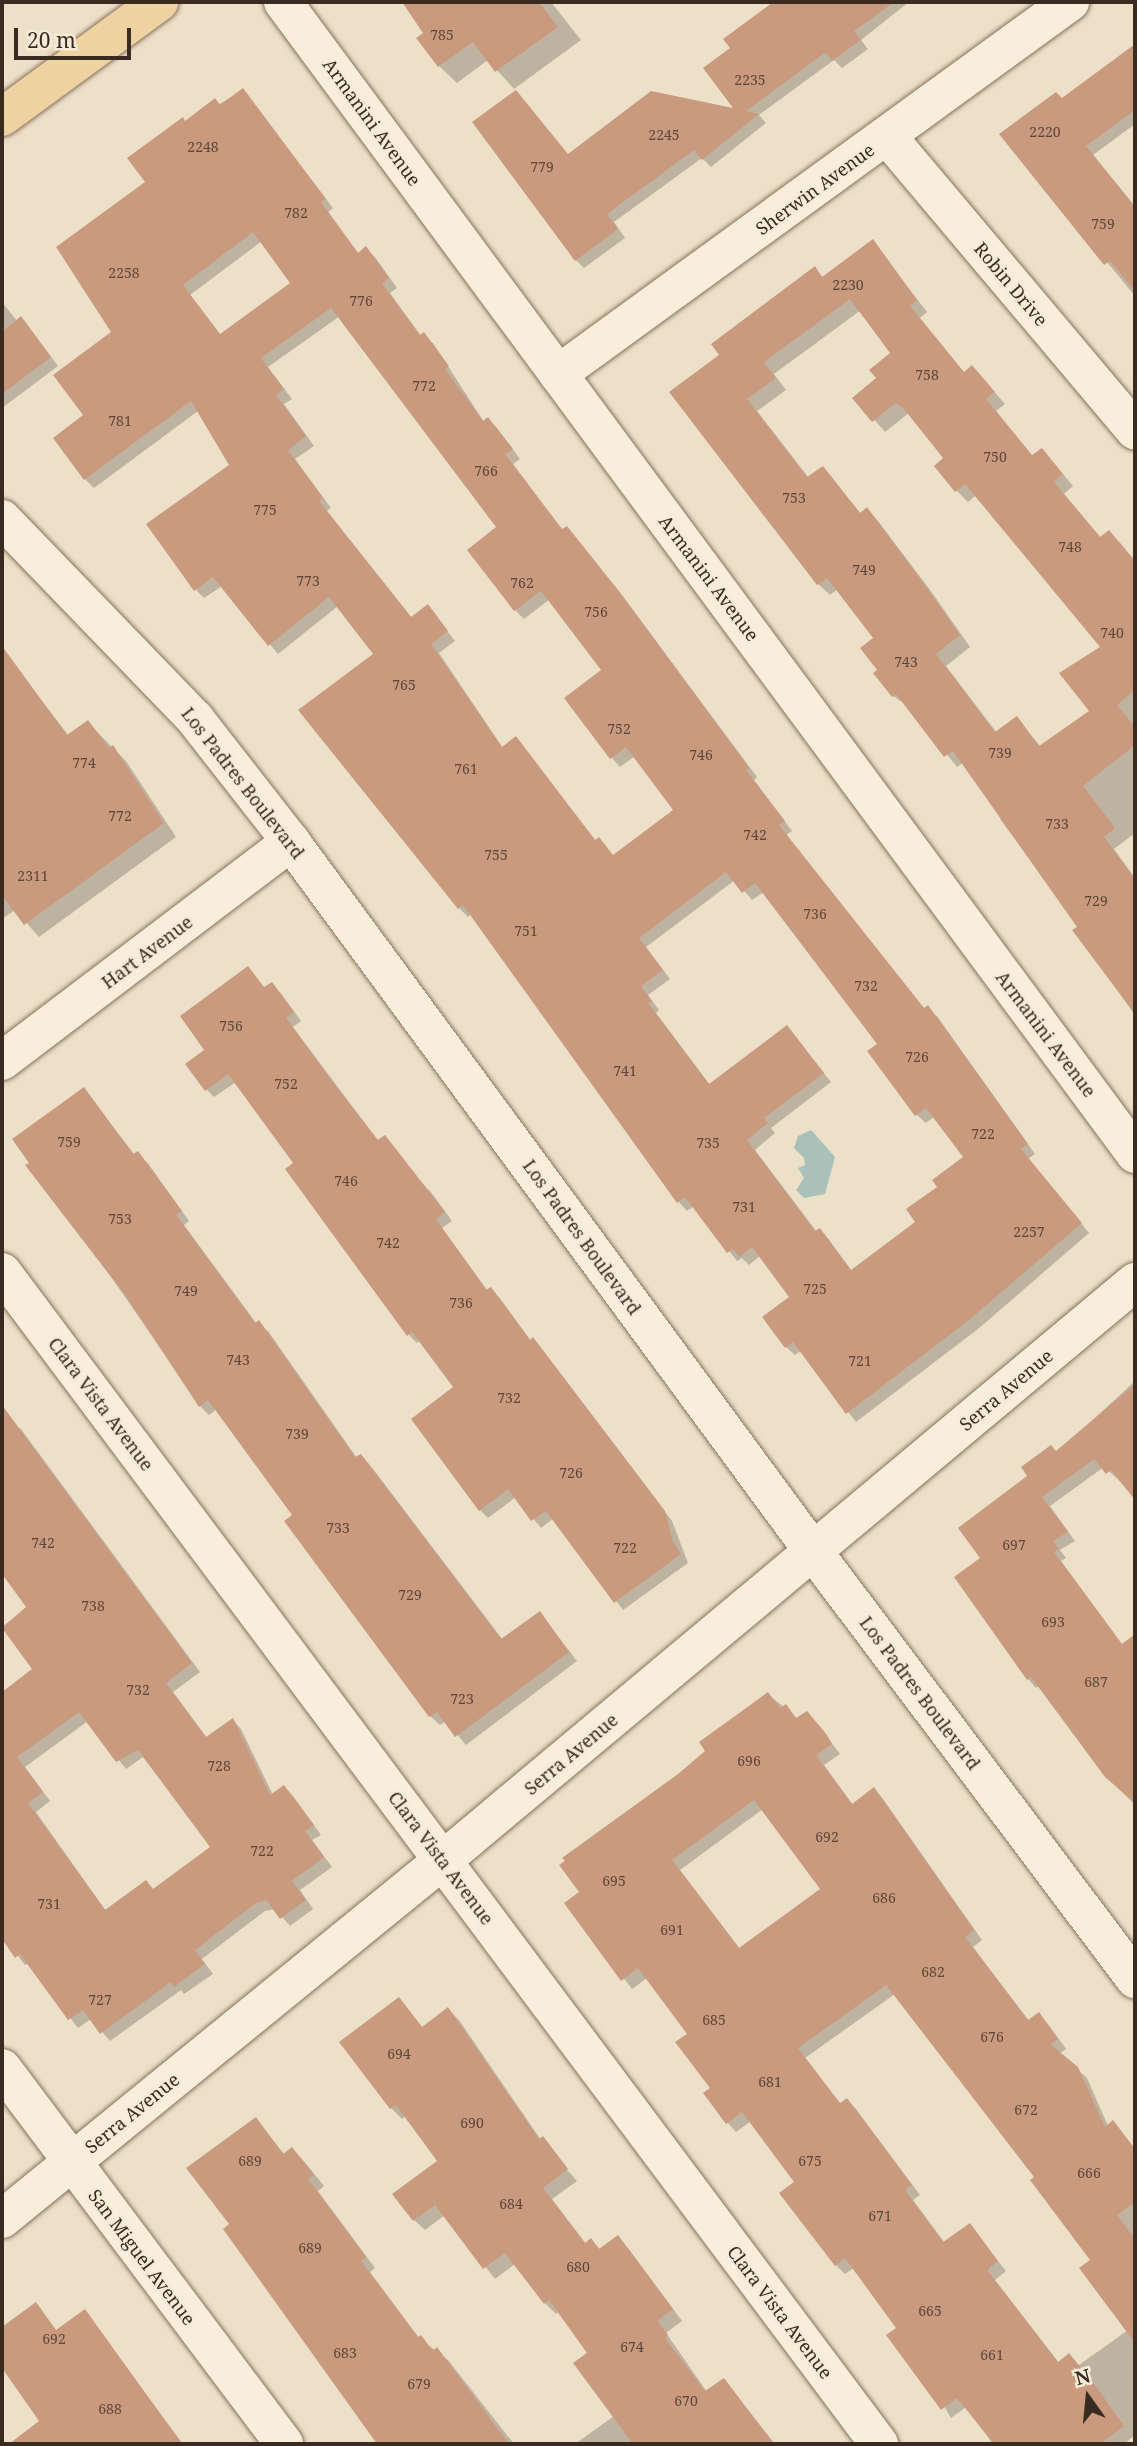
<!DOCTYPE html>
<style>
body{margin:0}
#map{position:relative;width:1137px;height:2446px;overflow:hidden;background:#ede0c8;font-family:"Noto Serif",serif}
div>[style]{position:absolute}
.water>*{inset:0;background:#a9c1b9}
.shadow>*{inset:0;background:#0003}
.building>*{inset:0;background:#ca9a7f}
.roads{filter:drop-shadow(0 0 2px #89725d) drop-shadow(0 0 2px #89725d)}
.minor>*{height:38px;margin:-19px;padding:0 19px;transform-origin:19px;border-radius:19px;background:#f8eedb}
.major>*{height:38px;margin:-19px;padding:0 19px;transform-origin:19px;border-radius:19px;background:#eed2a2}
span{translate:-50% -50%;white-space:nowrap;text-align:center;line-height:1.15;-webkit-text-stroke:5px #f5ebd7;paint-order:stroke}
.number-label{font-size:14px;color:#5e4738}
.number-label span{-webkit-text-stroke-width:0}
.street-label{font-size:18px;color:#3a2b20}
.frame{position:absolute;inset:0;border:4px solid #3a2b20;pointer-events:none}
.north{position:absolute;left:1053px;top:2362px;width:70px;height:70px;-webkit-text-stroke:5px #f5ebd7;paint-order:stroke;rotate:345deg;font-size:19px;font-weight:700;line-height:28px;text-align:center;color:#3a2b20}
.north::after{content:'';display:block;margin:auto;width:24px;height:32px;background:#3a2b20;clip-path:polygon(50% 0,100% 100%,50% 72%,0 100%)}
.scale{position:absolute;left:14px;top:28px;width:117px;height:32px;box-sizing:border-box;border:4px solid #3a2b20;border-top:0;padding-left:9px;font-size:21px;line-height:24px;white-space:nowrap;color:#3a2b20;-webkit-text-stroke:5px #f5ebd7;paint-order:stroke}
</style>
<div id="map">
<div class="water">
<i style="clip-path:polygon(811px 1130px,835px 1157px,825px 1194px,804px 1198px,796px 1190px,804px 1178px,798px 1168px,805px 1165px,804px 1158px,794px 1148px,798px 1136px)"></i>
</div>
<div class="shadow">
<i style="clip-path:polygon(404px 2px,551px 2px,581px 40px,514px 89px,488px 60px,457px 83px,439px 66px,426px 33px)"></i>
<i style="clip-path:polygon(777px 2px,909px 2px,861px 40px,868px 49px,842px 68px,834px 60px,759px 115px,766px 123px,711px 167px,702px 158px,614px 222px,625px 238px,584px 268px,576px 260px,568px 155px,737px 111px,732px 49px,725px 39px)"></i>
<i style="clip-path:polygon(1133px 48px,1135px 124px,1093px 155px,1135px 206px,1135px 296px,1002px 135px,1062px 100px)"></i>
<i style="clip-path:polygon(evenodd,243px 91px,333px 208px,328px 212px,359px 254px,366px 249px,375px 257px,397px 288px,390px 293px,421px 336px,433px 343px,484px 422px,488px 419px,497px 428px,520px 459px,513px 464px,563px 531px,575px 537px,630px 606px,757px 777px,754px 780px,792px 831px,786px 835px,925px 1010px,937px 1016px,1035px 1154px,1028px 1159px,1089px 1233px,978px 1329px,856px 1422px,801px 1351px,795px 1355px,786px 1347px,791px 1298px,760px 1256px,749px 1265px,742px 1258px,737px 1261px,694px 1206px,687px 1211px,679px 1202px,472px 914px,468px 917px,459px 908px,301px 710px,376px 655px,338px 606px,278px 654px,222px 586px,204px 598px,196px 590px,232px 465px,198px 411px,94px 488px,85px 479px,86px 415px,113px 333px,148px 182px,186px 122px,243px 91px,262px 241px,293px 283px,221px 336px,190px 295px,262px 241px,243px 91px,340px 316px,499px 528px,515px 610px,524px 619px,550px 599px,603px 670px,566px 698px,612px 758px,620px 767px,635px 756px,675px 811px,614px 856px,596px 841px,516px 738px,503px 748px,439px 653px,455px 641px,428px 607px,412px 618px,327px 511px,331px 508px,295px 459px,314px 446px,284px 404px,292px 399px,268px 367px,340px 316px,243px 91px,735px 880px,752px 900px,764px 892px,879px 1044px,917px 1115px,926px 1123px,935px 1116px,965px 1157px,917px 1222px,852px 1271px,828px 1239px,817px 1232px,755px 1150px,775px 1133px,771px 1128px,831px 1082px,787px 1028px,710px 1085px,656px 1013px,659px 1010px,648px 995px,670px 979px,646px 947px,735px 880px)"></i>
<i style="clip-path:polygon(evenodd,873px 242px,927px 312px,920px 318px,965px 374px,983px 379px,1005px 404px,996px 411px,1033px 457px,1053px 462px,1073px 486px,1064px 494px,1101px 538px,1120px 543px,1135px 561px,1135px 833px,1114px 849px,1135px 878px,1135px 1015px,1075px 931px,1080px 927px,1000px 819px,1005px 816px,964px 762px,957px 767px,907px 705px,893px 696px,879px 670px,875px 639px,838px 589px,830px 595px,818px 584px,672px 392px,721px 355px,814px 269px,824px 278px,873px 242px,861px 310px,892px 353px,879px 379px,855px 398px,885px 432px,909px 413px,946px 459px,936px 466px,957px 491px,968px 502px,976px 495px,1103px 647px,1092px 711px,1041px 747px,1016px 718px,997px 733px,946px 666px,970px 647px,933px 594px,878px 521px,867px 510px,861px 514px,823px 468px,809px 478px,757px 411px,786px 390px,774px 374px,861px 310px)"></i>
<i style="clip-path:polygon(2px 302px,17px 321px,28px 326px,58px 366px,2px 408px)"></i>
<i style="clip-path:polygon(4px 652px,69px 736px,87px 722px,126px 761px,176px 837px,39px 937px,15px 910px,2px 919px)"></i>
<i style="clip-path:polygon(248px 969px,265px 989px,280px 992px,301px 1021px,293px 1027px,379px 1142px,431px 1192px,452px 1221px,442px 1228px,488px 1291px,499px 1297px,531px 1341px,541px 1348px,672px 1521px,688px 1563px,623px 1610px,554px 1518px,541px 1528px,516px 1497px,488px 1518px,480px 1510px,455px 1388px,420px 1340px,417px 1343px,409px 1335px,288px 1169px,296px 1163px,236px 1082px,214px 1097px,206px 1089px,207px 1051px)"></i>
<i style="clip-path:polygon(84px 1090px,135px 1155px,147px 1162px,189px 1221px,184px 1225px,257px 1324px,268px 1331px,357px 1458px,361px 1456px,370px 1465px,503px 1640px,540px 1613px,577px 1661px,466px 1745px,446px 1721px,440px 1725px,430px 1716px,287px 1521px,295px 1516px,217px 1409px,209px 1415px,200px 1406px,59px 1201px)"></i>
<i style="clip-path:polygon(1135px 1381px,1135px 1486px,1130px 1490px,1104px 1467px,1050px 1506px,1075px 1541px,1060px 1550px,1066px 1558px,1061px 1561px,1123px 1646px,1135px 1645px,1135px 1805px,1106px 1776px,1040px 1685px,1036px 1688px,1028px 1679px,956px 1577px,983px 1558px,1057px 1453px)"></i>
<i style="clip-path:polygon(evenodd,2px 1417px,21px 1429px,200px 1672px,173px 1692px,207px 1738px,233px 1720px,241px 1729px,273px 1795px,284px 1787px,293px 1796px,321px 1835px,312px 1840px,332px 1867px,300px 1890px,313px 1909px,290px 1926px,275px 1909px,265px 1911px,202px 1959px,213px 1974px,184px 1994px,181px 1990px,110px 2041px,91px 2019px,78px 2028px,29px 1963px,25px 1965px,2px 1936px,2px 1892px,11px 1885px,2px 1873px,2px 1694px,34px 1670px,3px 1626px,28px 1607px,2px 1572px,2px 1417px,88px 1721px,126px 1769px,143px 1757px,213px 1847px,154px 1890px,146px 1882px,106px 1911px,36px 1812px,50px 1801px,25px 1767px,88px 1721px)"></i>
<i style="clip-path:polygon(evenodd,768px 1694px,798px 1719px,816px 1722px,840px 1754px,824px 1765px,853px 1805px,874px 1789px,883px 1799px,982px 1940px,973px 1947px,1029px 2021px,1038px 2015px,1048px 2024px,1066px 2049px,1059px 2054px,1087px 2078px,1108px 2126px,1113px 2123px,1135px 2149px,1135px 2435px,1124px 2444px,993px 2444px,966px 2407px,951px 2418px,899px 2328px,854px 2268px,845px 2274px,836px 2265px,796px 2182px,751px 2121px,736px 2132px,727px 2122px,689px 2034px,647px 1978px,632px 1989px,566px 1903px,582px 1893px,679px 1775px,768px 1694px,763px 1809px,822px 1889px,740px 1949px,680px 1870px,763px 1809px,768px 1694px,895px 1994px,1037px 2177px,1092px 2260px,1128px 2330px,1079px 2365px,1059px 2363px,995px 2280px,1006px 2271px,969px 2225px,945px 2243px,913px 2200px,920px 2195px,856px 2109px,847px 2100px,841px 2105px,805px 2058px,895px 1994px)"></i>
<i style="clip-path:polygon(399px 2000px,423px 2028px,448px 2009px,459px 2020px,541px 2140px,577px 2181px,552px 2199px,586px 2244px,591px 2240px,601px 2250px,617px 2237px,628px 2248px,682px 2321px,666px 2333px,707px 2392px,724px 2380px,775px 2444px,575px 2444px,614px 2416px,589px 2353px,559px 2311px,556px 2314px,545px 2303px,515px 2264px,495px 2279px,445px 2215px,425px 2230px,414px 2220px,440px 2161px,406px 2116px,402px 2119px,391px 2108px)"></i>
<i style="clip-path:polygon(256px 2119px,285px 2155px,292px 2149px,303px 2160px,324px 2186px,318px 2191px,375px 2268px,370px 2272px,419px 2338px,448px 2360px,514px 2444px,379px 2444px,292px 2325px,232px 2224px)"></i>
<i style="clip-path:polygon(36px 2305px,57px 2331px,85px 2312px,183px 2444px,12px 2444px,42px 2421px,2px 2365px,2px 2329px)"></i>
</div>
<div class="building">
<i style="clip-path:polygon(402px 2px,539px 2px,558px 27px,495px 72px,473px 42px,438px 67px,416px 38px,423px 33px)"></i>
<i style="clip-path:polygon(773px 2px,894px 2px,854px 31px,861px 40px,832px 61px,826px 52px,746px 111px,759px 114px,702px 160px,694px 150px,607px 214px,618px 229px,575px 261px,472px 122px,516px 90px,568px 154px,651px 91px,733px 108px,703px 68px,730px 48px,723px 39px)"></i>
<i style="clip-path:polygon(1135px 44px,1135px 110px,1086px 146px,1135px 207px,1135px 291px,1110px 261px,1104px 265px,999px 134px,1056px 92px,1062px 98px)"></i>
<i style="clip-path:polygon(evenodd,243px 88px,326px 199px,321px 202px,358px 253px,366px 246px,389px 278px,382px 284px,420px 335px,424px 332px,449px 366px,445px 369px,483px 421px,488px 417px,513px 449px,505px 454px,562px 529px,567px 526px,622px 595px,749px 768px,746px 770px,785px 821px,779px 825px,924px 1008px,928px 1005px,1028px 1144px,1021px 1149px,1082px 1223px,969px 1320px,846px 1414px,793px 1342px,785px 1348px,762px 1317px,789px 1297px,752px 1247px,739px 1257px,733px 1249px,727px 1253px,685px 1197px,677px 1203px,463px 905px,458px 909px,298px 710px,373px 654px,329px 597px,268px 646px,213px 577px,194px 591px,146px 524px,229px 465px,191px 401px,84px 480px,53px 438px,83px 415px,53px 375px,111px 332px,56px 247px,145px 182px,127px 158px,183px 117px,185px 121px,215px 98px,220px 105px,243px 88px,253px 232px,290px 283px,220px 334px,183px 285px,253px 232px,243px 88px,331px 308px,496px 527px,467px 550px,514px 611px,541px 591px,601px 670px,564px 698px,610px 759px,626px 747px,673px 810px,613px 855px,599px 837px,595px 840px,516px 736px,502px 747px,431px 644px,448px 631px,428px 604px,411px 617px,319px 501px,323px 498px,288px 450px,306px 436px,276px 395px,284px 389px,261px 358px,331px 308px,243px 88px,726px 872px,742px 893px,755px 883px,877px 1044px,867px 1051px,915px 1116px,926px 1108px,963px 1157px,932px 1180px,937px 1187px,906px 1209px,915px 1222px,851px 1270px,820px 1228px,815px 1231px,747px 1140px,768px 1123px,764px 1118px,824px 1073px,787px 1025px,709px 1084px,648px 1003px,652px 1001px,641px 986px,663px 970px,639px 938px,726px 872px)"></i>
<i style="clip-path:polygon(evenodd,873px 239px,917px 300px,910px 306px,964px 372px,972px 365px,995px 392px,986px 399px,1032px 455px,1042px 448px,1063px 474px,1054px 482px,1100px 537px,1109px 530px,1135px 561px,1135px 690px,1117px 705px,1135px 727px,1135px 745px,1083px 786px,1115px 828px,1104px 837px,1135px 879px,1135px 1014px,1072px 930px,1077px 927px,953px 751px,944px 757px,896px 694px,892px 697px,873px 673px,877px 670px,860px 648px,873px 638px,827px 578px,817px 585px,669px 392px,719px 355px,711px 344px,815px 266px,822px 277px,873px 239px,850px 299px,890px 353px,869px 370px,876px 378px,852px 398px,872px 422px,896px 403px,904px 409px,943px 458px,934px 466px,955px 492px,965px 484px,1100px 647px,1059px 673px,1089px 711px,1039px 746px,1017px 716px,995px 732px,936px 654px,960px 635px,922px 581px,867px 507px,860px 513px,823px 466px,807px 477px,747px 399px,776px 378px,764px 362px,850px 299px)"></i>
<i style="clip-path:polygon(21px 316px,51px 357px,2px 394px,2px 332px)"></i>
<i style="clip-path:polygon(2px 646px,67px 735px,88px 720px,109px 748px,113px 745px,164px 823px,24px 925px,2px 895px)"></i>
<i style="clip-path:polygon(248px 966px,264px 987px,272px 982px,294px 1012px,286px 1018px,332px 1081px,378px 1140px,385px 1135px,445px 1212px,436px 1219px,486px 1290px,491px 1287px,530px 1340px,533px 1337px,665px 1511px,673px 1542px,681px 1554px,614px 1603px,546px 1511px,531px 1521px,508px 1489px,479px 1511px,411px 1419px,453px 1387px,412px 1332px,407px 1336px,285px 1169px,293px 1163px,228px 1074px,205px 1091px,185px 1064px,204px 1050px,180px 1016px)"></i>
<i style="clip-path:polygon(84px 1087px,133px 1154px,138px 1151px,182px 1211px,176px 1215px,255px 1323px,259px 1320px,355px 1457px,361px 1454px,501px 1639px,540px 1611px,569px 1652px,455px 1737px,437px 1712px,429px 1717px,284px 1521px,292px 1515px,208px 1400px,199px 1407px,128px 1299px,25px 1165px,29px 1163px,12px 1139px)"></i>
<i style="clip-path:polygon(1135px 1384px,1135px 1500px,1111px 1470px,1106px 1474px,1094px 1459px,1042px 1497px,1068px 1532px,1053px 1541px,1059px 1549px,1054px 1552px,1122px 1644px,1135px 1634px,1135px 1803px,1105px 1777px,1031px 1677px,1027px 1680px,954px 1577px,980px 1558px,958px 1528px,1027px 1476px,1021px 1467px,1051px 1445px,1056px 1451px)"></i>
<i style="clip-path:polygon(evenodd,2px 1405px,192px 1663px,166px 1683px,206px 1737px,233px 1718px,270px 1795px,284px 1785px,314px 1825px,305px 1831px,324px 1857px,292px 1881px,306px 1900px,280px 1919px,266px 1900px,256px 1903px,195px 1950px,205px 1964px,174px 1987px,171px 1982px,100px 2034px,83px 2010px,68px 2020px,20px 1954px,15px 1958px,2px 1939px,2px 1692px,32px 1669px,2px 1628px,26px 1607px,2px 1574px,2px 1405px,79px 1712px,116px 1762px,138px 1750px,210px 1847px,153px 1889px,146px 1880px,105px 1910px,28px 1803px,43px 1792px,17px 1757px,79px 1712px)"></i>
<i style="clip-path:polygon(evenodd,768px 1692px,780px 1708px,786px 1704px,796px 1718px,807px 1711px,827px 1735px,832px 1744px,816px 1755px,852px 1804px,874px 1787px,974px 1930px,965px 1937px,1028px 2020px,1039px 2012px,1058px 2039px,1050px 2044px,1078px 2067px,1105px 2127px,1113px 2120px,1135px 2149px,1135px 2202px,1117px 2215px,1135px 2239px,1135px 2343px,1079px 2268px,1090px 2260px,1030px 2180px,1034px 2177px,886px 1985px,798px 2048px,840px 2103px,847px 2098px,912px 2185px,905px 2190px,943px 2242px,970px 2223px,998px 2261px,987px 2270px,1058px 2362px,1069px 2353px,1095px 2385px,1124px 2426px,1100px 2444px,994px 2444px,957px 2398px,941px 2410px,886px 2335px,896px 2328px,845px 2258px,835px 2266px,779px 2193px,794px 2182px,742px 2112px,726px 2124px,703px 2093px,710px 2088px,675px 2042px,687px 2034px,638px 1968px,621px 1981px,564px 1903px,579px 1892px,559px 1865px,565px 1861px,562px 1858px,678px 1774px,705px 1751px,699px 1742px,768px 1692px,754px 1800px,820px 1889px,739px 1948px,672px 1860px,754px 1800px)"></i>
<i style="clip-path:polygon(399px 1997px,422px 2027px,448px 2007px,539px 2139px,543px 2136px,568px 2169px,543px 2188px,585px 2243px,591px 2238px,599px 2249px,618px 2235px,673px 2309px,657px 2321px,668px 2335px,665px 2338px,705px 2391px,724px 2378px,774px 2444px,633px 2444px,573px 2363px,587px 2353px,549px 2300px,544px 2304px,505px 2253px,483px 2269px,435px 2205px,413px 2221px,392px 2194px,437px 2161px,396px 2105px,390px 2109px,339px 2042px)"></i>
<i style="clip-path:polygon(256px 2117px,283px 2154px,292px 2147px,314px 2175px,308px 2179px,366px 2257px,361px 2261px,418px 2337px,421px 2335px,433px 2351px,437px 2347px,509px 2444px,377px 2444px,223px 2229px,229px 2224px,186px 2168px)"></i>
<i style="clip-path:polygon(36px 2302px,56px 2330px,85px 2309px,182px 2444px,9px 2444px,39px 2421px,2px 2368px,2px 2327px)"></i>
</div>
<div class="roads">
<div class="minor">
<i style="left:283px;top:2px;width:1433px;rotate:53.51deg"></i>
<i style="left:887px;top:136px;width:385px;rotate:49.9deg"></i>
<i style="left:558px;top:374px;width:633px;rotate:-36deg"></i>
<i style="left:2px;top:519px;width:278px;rotate:46deg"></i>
<i style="left:195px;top:719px;width:156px;rotate:52deg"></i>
<i style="left:291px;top:842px;width:880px;rotate:53.64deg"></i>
<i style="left:813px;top:1551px;width:536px;rotate:53.04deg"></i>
<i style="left:2px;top:1061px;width:363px;rotate:-37.2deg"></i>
<i style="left:2px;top:1272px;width:1464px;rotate:53.19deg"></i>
<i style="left:2px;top:2068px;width:470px;rotate:53.1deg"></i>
<i style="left:2px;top:2219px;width:569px;rotate:-39.15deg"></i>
<i style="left:443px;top:1860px;width:902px;rotate:-39.87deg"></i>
</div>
<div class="major">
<i style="left:2px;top:117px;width:195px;rotate:-36.2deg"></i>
</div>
</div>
<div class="number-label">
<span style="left:442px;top:35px">785</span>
<span style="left:750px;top:80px">2235</span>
<span style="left:1045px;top:132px">2220</span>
<span style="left:664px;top:135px">2245</span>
<span style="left:203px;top:147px">2248</span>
<span style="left:542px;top:167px">779</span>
<span style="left:296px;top:213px">782</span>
<span style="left:1103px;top:224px">759</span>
<span style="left:124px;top:273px">2258</span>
<span style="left:848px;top:285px">2230</span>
<span style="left:361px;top:301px">776</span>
<span style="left:927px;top:375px">758</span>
<span style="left:424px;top:386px">772</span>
<span style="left:120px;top:421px">781</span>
<span style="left:995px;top:457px">750</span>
<span style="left:486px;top:471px">766</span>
<span style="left:794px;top:498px">753</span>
<span style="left:265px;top:510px">775</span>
<span style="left:1070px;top:547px">748</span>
<span style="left:864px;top:570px">749</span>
<span style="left:308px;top:581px">773</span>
<span style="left:522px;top:583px">762</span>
<span style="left:596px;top:612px">756</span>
<span style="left:1112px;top:633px">740</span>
<span style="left:906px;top:662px">743</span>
<span style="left:404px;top:685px">765</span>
<span style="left:619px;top:729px">752</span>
<span style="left:1000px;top:753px">739</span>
<span style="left:701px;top:755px">746</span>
<span style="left:84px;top:763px">774</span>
<span style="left:466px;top:769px">761</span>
<span style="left:120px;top:816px">772</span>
<span style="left:1057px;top:824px">733</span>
<span style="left:755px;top:835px">742</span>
<span style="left:496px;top:855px">755</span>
<span style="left:33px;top:876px">2311</span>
<span style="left:1096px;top:901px">729</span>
<span style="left:815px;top:914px">736</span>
<span style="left:526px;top:931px">751</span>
<span style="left:866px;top:986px">732</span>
<span style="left:231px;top:1026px">756</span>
<span style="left:917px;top:1057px">726</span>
<span style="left:625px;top:1071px">741</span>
<span style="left:286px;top:1084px">752</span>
<span style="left:983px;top:1134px">722</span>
<span style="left:69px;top:1142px">759</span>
<span style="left:708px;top:1143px">735</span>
<span style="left:346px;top:1181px">746</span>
<span style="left:744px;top:1207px">731</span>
<span style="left:120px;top:1219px">753</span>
<span style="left:1029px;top:1232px">2257</span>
<span style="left:388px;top:1243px">742</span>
<span style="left:815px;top:1289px">725</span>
<span style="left:186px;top:1291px">749</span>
<span style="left:461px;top:1303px">736</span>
<span style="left:238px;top:1360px">743</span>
<span style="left:860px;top:1361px">721</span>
<span style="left:509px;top:1398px">732</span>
<span style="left:297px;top:1434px">739</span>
<span style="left:571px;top:1473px">726</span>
<span style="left:338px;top:1528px">733</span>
<span style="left:43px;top:1543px">742</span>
<span style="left:1014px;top:1545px">697</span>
<span style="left:625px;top:1548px">722</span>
<span style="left:410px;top:1595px">729</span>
<span style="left:93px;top:1606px">738</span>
<span style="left:1053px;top:1622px">693</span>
<span style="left:1096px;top:1682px">687</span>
<span style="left:138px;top:1690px">732</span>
<span style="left:462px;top:1699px">723</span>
<span style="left:749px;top:1761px">696</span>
<span style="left:219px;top:1766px">728</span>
<span style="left:827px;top:1837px">692</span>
<span style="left:262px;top:1851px">722</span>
<span style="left:614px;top:1881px">695</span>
<span style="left:884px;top:1898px">686</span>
<span style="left:49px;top:1904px">731</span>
<span style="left:672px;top:1930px">691</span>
<span style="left:933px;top:1972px">682</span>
<span style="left:100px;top:2000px">727</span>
<span style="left:714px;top:2020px">685</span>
<span style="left:992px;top:2037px">676</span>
<span style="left:399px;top:2054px">694</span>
<span style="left:770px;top:2082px">681</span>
<span style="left:1026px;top:2110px">672</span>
<span style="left:472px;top:2123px">690</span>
<span style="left:250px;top:2161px">689</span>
<span style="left:810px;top:2161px">675</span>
<span style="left:1089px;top:2173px">666</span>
<span style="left:511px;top:2204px">684</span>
<span style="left:880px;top:2216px">671</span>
<span style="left:310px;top:2248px">689</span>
<span style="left:578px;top:2267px">680</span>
<span style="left:930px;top:2311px">665</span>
<span style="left:54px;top:2339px">692</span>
<span style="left:632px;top:2347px">674</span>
<span style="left:345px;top:2353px">683</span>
<span style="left:992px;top:2355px">661</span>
<span style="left:419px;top:2384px">679</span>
<span style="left:686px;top:2401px">670</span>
<span style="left:110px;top:2409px">688</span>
</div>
<div class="street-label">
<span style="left:372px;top:122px;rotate:54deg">Armanini Avenue</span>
<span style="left:815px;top:189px;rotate:-36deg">Sherwin Avenue</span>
<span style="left:1011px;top:284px;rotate:50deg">Robin Drive</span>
<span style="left:709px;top:578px;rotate:53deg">Armanini Avenue</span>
<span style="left:243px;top:783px;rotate:52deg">Los Padres Boulevard</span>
<span style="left:147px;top:952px;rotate:-37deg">Hart Avenue</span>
<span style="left:1046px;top:1034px;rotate:53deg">Armanini Avenue</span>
<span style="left:582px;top:1237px;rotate:54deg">Los Padres Boulevard</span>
<span style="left:1006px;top:1390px;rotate:-40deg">Serra Avenue</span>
<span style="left:101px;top:1404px;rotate:53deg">Clara Vista Avenue</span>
<span style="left:920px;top:1693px;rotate:53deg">Los Padres Boulevard</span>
<span style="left:571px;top:1754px;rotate:-40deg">Serra Avenue</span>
<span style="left:441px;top:1858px;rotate:53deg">Clara Vista Avenue</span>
<span style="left:132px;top:2113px;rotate:-39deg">Serra Avenue</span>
<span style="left:142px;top:2257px;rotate:53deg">San Miguel Avenue</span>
<span style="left:780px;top:2312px;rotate:53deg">Clara Vista Avenue</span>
</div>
<div class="frame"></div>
<div class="north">N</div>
<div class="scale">20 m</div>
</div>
